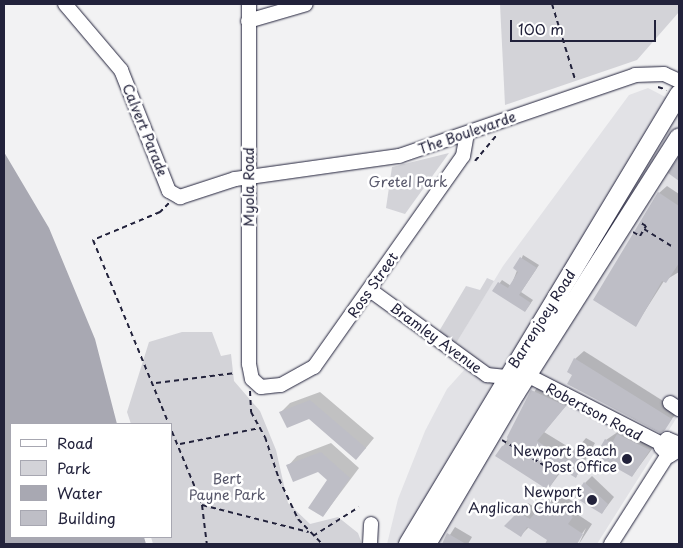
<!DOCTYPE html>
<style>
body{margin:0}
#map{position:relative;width:683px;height:548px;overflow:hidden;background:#f2f2f3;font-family:"Playpen Sans",sans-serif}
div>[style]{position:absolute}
.built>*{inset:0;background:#e2e2e6}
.green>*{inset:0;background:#d3d3d8}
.water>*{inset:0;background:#a8a8b2}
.shadow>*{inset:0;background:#0003}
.building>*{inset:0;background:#bebec6}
.path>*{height:2px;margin-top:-1px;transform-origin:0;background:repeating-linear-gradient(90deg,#22223b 0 5px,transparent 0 9px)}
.roads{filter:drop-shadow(0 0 1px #22223b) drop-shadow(0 0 1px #22223b)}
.minor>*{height:14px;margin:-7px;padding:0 7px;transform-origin:7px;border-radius:7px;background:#fff}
.major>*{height:18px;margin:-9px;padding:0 9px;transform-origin:9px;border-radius:9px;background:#fff}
.dots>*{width:14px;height:14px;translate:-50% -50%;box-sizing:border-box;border:2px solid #fff;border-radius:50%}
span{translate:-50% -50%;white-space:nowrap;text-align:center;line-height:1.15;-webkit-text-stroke:5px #fff;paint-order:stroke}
.street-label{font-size:14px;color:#22223b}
.park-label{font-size:14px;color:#57576a}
.poi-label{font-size:14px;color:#22223b}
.right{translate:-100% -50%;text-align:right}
.frame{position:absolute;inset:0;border:5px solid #22223b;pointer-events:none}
.legend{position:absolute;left:10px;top:423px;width:162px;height:115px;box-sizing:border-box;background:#fff;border:1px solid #a7a7b1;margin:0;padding:6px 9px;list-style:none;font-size:15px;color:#22223b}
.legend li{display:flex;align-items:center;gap:10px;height:25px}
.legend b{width:25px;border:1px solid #a7a7b1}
.scale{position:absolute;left:510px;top:20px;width:146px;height:22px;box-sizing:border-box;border:2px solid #22223b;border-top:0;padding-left:6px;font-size:15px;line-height:18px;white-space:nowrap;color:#22223b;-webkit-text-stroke:4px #fff;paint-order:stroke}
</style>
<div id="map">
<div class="built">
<i style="clip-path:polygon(648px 88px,679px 104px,679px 414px,597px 544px,387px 544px,398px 499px,425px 431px,447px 389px,465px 369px,448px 356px,503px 266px,629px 95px)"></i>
</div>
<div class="green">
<i style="clip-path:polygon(500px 4px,679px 4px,679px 12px,637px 60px,505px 105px)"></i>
<i style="clip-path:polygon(449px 153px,405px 214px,386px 208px,392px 167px)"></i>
<i style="clip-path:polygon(487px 278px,494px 281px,455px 345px,438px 333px,466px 286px,480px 290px)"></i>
<i style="clip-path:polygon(182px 332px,212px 332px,221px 356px,231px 354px,234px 381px,260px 411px,276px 450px,288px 503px,310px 524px,338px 517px,358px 533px,362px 544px,153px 544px,151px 537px,171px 537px,171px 424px,131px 424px,127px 412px,149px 342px)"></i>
</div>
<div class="water">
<i style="clip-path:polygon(4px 152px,49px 228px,95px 339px,117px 424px,11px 424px,11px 537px,144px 537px,146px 544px,4px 544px)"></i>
</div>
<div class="shadow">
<i style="clip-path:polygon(667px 186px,679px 194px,679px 272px,664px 281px,636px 325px,659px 193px)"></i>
<i style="clip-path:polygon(523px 255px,539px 265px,521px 292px,533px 300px,525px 311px,494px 291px,502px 280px,511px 286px)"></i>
<i style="clip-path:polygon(584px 351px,679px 411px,668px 423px,574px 374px,575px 359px)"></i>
<i style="clip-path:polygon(540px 382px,573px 397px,544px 432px,575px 451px,586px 438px,595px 443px,576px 477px,563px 469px,548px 489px,503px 447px)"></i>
<i style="clip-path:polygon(320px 392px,374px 438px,365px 449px,309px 418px,280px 413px,290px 403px)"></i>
<i style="clip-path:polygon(628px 425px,658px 441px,632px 476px,606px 440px)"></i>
<i style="clip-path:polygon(331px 443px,359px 468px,323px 516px,329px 480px,318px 470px,288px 466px,297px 456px)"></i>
<i style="clip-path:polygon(592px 476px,614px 497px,602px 513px,585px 483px)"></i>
<i style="clip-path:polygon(556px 491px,582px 507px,577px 514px,592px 524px,579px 544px,586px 528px,575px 544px,546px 544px,549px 540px,529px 527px,521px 535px,506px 526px,520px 509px,528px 503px,539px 510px)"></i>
<i style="clip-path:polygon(455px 527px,472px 537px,468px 544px,444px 544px)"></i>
</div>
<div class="building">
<i style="clip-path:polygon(679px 156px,679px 181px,668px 173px)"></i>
<i style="clip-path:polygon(658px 192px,679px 206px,679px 263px,666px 283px,662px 281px,636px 327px,593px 300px)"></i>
<i style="clip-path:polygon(520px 257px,537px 268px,519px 295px,531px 303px,525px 312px,492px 291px,498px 282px,508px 288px,518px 272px,513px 268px)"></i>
<i style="clip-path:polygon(574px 358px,672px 419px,665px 430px,660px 433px,567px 384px,572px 375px,567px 372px)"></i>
<i style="clip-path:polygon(531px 390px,566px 406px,537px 441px,568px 460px,577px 445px,587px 452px,576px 478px,561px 469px,548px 490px,495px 456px,502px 446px,509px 444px,507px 437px)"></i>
<i style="clip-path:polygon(310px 400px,366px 448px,356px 460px,309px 419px,287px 428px,279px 412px)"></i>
<i style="clip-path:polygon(617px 434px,650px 450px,632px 477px,595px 456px,605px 439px,612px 443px)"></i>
<i style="clip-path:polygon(321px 452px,350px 478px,323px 517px,308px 508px,327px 480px,318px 472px,293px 482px,286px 465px)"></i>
<i style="clip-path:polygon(584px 482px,608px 504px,602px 514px,574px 497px)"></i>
<i style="clip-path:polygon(546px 499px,573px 517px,568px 524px,583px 534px,577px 544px,545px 544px,547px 540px,527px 527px,521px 537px,504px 526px,518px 512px,530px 519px)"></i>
<i style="clip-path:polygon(447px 533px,466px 544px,442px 544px)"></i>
</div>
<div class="path">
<i style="left:552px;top:4px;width:78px;rotate:73deg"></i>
<i style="left:658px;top:87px;width:9px;rotate:18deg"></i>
<i style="left:475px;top:161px;width:33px;rotate:-50deg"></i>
<i style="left:169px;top:203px;width:13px;rotate:135deg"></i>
<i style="left:160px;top:212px;width:73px;rotate:157.3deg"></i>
<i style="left:93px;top:240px;width:287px;rotate:67.6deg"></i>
<i style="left:202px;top:505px;width:39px;rotate:83deg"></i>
<i style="left:644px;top:229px;width:32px;rotate:32deg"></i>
<i style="left:633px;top:232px;width:8px;rotate:30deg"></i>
<i style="left:640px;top:236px;width:12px;rotate:-59deg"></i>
<i style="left:646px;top:226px;width:6px;rotate:-149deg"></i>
<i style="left:156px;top:383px;width:80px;rotate:-7.2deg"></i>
<i style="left:250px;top:391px;width:21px;rotate:87deg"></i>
<i style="left:251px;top:412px;width:29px;rotate:61deg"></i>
<i style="left:265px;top:437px;width:44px;rotate:71.6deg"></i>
<i style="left:279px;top:479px;width:44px;rotate:64.6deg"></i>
<i style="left:298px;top:519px;width:35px;rotate:46deg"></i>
<i style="left:502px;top:440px;width:56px;rotate:31.1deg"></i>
<i style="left:180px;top:444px;width:82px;rotate:-11.3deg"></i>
<i style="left:202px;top:505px;width:110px;rotate:14.2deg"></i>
<i style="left:313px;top:536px;width:54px;rotate:-32.2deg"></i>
</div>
<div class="roads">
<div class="minor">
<i style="left:65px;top:4px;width:87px;rotate:49.7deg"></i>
<i style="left:121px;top:70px;width:130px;rotate:68.4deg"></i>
<i style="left:169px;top:191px;width:13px;rotate:29deg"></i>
<i style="left:180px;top:197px;width:58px;rotate:-18.1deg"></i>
<i style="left:235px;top:179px;width:166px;rotate:-8deg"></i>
<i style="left:399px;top:156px;width:250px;rotate:-18.9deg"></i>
<i style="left:635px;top:75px;width:29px;rotate:-2deg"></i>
<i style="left:664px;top:74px;width:17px;rotate:25deg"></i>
<i style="left:249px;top:4px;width:360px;rotate:90deg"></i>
<i style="left:249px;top:364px;width:15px;rotate:79deg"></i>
<i style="left:252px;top:379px;width:12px;rotate:42deg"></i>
<i style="left:261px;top:387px;width:20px;rotate:-6deg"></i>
<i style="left:281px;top:385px;width:38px;rotate:-29deg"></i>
<i style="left:314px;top:367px;width:258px;rotate:-54.8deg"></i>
<i style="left:463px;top:156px;width:22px;rotate:-80deg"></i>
<i style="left:248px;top:21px;width:60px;rotate:-16.3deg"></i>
<i style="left:370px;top:290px;width:145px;rotate:36deg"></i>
<i style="left:487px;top:375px;width:19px;rotate:6deg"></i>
<i style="left:527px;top:375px;width:152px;rotate:27.1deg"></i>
<i style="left:670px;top:403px;width:11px;rotate:34deg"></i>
<i style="left:679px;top:444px;width:13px;rotate:-157deg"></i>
<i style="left:667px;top:439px;width:10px;rotate:127deg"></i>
<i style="left:661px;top:447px;width:12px;rotate:48deg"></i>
<i style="left:669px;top:456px;width:12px;rotate:-31deg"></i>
<i style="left:370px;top:544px;width:20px;rotate:-87deg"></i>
<i style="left:611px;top:544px;width:104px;rotate:-57.5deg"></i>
</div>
<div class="major">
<i style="left:408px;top:544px;width:525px;rotate:-58.94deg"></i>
<i style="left:427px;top:544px;width:175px;rotate:-59.5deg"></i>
<i style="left:516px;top:393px;width:303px;rotate:-57.5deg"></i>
</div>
</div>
<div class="dots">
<i style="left:627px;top:459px;background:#22223b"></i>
<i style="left:592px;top:500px;background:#22223b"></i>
</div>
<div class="street-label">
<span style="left:145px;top:130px;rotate:68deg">Calvert Parade</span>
<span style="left:467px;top:133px;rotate:-19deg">The Boulevarde</span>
<span style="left:249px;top:187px;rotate:-90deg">Myola Road</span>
<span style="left:373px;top:285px;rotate:-55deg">Ross Street</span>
<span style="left:542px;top:319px;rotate:-58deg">Barrenjoey Road</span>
<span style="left:436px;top:338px;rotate:36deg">Bramley Avenue</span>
<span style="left:594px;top:412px;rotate:28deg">Robertson Road</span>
</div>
<div class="park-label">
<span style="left:408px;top:182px">Gretel Park</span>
<span style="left:227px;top:487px">Bert<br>Payne Park</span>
</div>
<div class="poi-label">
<span class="right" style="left:617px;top:459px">Newport Beach<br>Post Office</span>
<span class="right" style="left:582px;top:500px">Newport<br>Anglican Church</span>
</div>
<div class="frame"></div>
<ul class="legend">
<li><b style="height:6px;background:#fff"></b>Road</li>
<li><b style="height:14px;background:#d3d3d8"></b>Park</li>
<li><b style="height:14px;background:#a8a8b2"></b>Water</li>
<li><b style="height:14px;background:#bebec6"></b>Building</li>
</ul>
<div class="scale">100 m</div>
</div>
